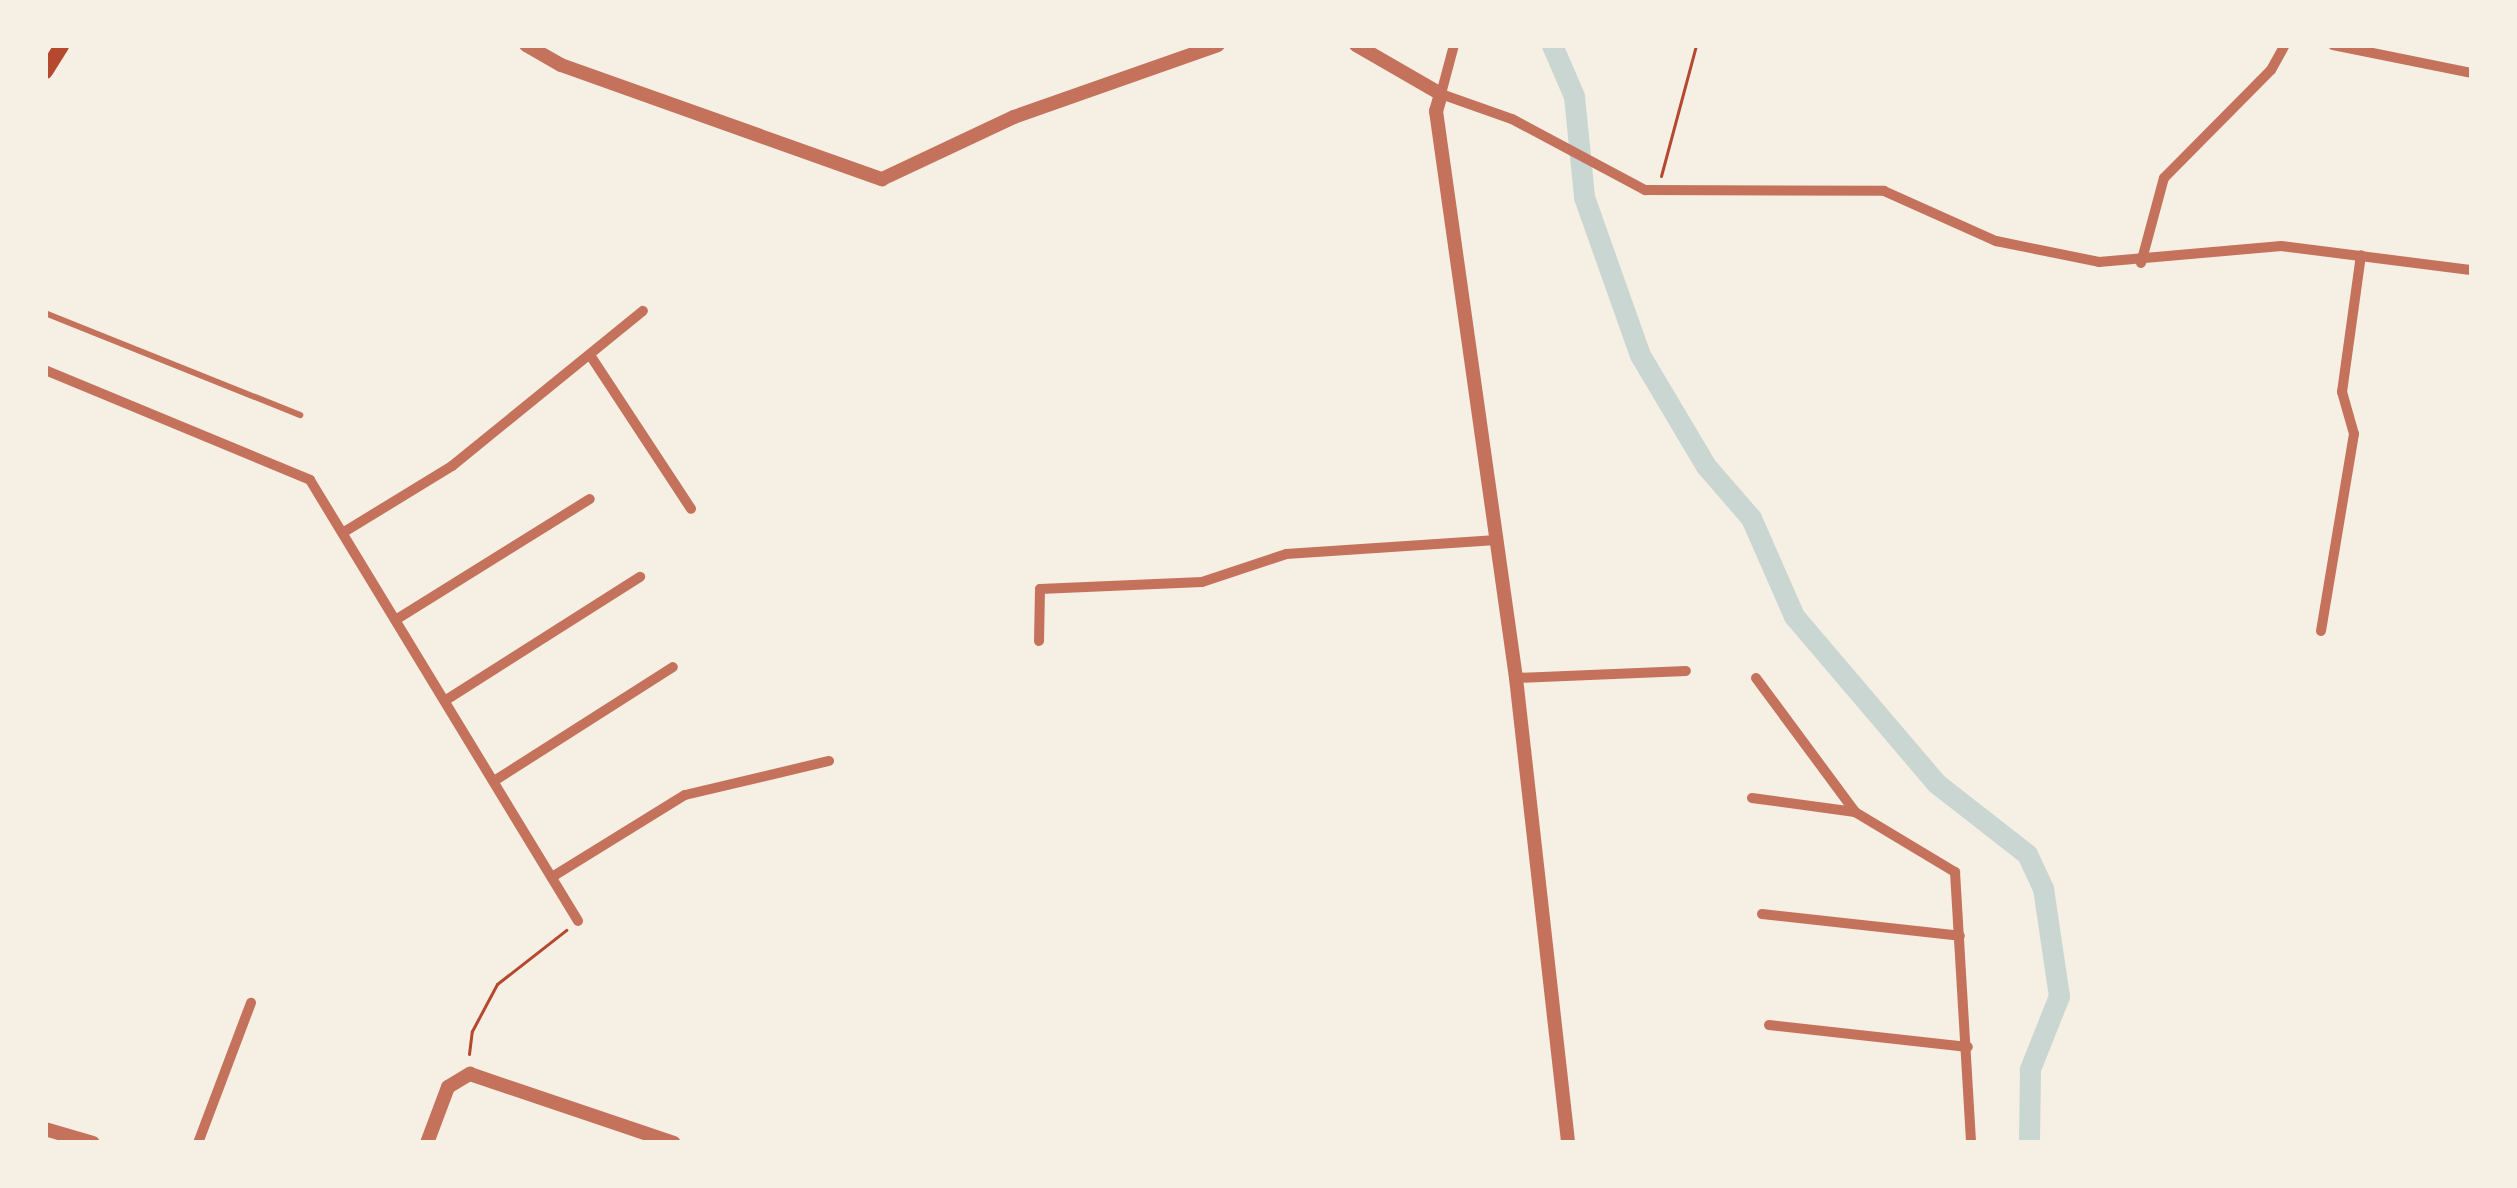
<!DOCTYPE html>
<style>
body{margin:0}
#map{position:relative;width:2517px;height:1188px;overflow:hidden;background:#f6efe4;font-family:Signika,sans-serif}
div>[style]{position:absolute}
.canal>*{height:21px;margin:-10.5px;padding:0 10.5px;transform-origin:10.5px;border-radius:10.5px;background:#c9d6d2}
.path>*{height:3px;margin:-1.5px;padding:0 1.5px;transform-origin:1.5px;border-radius:1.5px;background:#b5482f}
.service>*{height:6px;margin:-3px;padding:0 3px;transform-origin:3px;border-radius:3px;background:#c5725c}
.minor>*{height:10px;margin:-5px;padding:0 5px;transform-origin:5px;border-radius:5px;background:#c5725c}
.tertiary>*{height:14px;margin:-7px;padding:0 7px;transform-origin:7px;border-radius:7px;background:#c5725c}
.secondary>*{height:15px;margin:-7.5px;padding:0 7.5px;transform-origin:7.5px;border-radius:7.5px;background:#b5482f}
span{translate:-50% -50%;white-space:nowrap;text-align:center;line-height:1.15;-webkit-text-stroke:12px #f6efe4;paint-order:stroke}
.frame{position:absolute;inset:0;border:48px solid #f6efe4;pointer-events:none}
</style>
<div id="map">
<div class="canal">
<i style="left:1552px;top:45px;width:56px;rotate:66.7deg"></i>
<i style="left:1574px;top:96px;width:101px;rotate:84.3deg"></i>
<i style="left:1584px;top:197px;width:168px;rotate:70.5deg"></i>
<i style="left:1640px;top:355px;width:129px;rotate:59.3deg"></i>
<i style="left:1706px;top:466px;width:69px;rotate:49.1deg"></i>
<i style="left:1751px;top:518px;width:107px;rotate:66.3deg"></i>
<i style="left:1794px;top:616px;width:219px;rotate:49.6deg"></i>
<i style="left:1936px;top:783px;width:115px;rotate:38deg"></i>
<i style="left:2027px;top:854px;width:38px;rotate:65deg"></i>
<i style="left:2043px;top:888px;width:109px;rotate:81.6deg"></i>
<i style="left:2059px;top:996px;width:79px;rotate:111.7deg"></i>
<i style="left:2030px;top:1069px;width:74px;rotate:90.8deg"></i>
</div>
<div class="path">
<i style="left:1661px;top:176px;width:136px;rotate:-75deg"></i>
<i style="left:469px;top:1054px;width:23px;rotate:-83deg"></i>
<i style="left:472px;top:1031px;width:53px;rotate:-62deg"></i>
<i style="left:497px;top:984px;width:88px;rotate:-38deg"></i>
</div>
<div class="service">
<i style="left:45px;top:313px;width:275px;rotate:21.8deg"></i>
<i style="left:2472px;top:411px;width:107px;rotate:90deg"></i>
</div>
<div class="minor">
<i style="left:1454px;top:45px;width:51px;rotate:104.9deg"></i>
<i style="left:1441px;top:94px;width:75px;rotate:19.4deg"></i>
<i style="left:1512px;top:119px;width:151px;rotate:28.1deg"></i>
<i style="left:1645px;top:190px;width:239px;rotate:0.2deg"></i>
<i style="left:1884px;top:191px;width:123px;rotate:24.1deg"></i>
<i style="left:1996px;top:241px;width:105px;rotate:11.5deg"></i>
<i style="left:2099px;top:262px;width:183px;rotate:-5deg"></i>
<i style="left:2281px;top:246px;width:193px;rotate:7.2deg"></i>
<i style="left:2333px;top:45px;width:142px;rotate:11.4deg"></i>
<i style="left:2141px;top:263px;width:88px;rotate:-74.9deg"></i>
<i style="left:2164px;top:178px;width:152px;rotate:-45.3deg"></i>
<i style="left:2271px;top:70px;width:29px;rotate:-61deg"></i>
<i style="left:590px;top:355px;width:184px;rotate:56.7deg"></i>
<i style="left:45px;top:370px;width:287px;rotate:22.5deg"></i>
<i style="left:310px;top:480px;width:516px;rotate:58.71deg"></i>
<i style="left:344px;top:532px;width:127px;rotate:-31.4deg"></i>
<i style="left:452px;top:466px;width:246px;rotate:-39.1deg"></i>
<i style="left:397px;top:619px;width:227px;rotate:-31.9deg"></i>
<i style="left:2321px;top:631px;width:200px;rotate:-80.5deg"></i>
<i style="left:2354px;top:434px;width:44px;rotate:-105.9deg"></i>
<i style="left:2342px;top:392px;width:138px;rotate:-82.1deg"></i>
<i style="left:1039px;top:641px;width:52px;rotate:-88.9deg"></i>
<i style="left:1040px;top:589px;width:162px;rotate:-2.5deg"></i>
<i style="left:1202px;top:582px;width:89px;rotate:-18.4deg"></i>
<i style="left:1286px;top:554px;width:211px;rotate:-3.8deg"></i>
<i style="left:1516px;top:678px;width:170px;rotate:-2.4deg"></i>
<i style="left:1756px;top:678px;width:167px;rotate:53.5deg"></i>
<i style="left:446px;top:700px;width:230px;rotate:-32.4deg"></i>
<i style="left:494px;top:781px;width:212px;rotate:-32.5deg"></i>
<i style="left:1752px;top:798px;width:104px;rotate:7.7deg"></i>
<i style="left:1855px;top:812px;width:117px;rotate:31deg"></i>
<i style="left:1955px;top:872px;width:271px;rotate:86.6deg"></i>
<i style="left:552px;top:877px;width:156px;rotate:-31.7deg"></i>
<i style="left:685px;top:795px;width:148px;rotate:-13.3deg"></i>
<i style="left:1762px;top:914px;width:199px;rotate:6.3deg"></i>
<i style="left:1769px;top:1025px;width:200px;rotate:6.3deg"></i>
<i style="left:198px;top:1143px;width:150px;rotate:-69.3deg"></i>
</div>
<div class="tertiary">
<i style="left:526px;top:45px;width:40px;rotate:29.7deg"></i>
<i style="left:561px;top:65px;width:341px;rotate:19.6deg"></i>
<i style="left:882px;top:179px;width:146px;rotate:-25.2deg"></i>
<i style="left:1014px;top:117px;width:216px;rotate:-19.4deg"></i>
<i style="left:1356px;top:45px;width:98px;rotate:30deg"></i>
<i style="left:1441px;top:94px;width:18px;rotate:106deg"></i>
<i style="left:1436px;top:111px;width:573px;rotate:81.97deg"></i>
<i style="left:1516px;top:678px;width:468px;rotate:83.6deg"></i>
<i style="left:45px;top:1129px;width:50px;rotate:16.3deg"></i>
<i style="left:427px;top:1143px;width:60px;rotate:-69.4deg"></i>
<i style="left:448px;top:1087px;width:26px;rotate:-31deg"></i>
<i style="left:470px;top:1074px;width:215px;rotate:18.7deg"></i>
</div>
<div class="secondary">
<i style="left:45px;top:71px;width:31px;rotate:-58deg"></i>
</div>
<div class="frame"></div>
</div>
